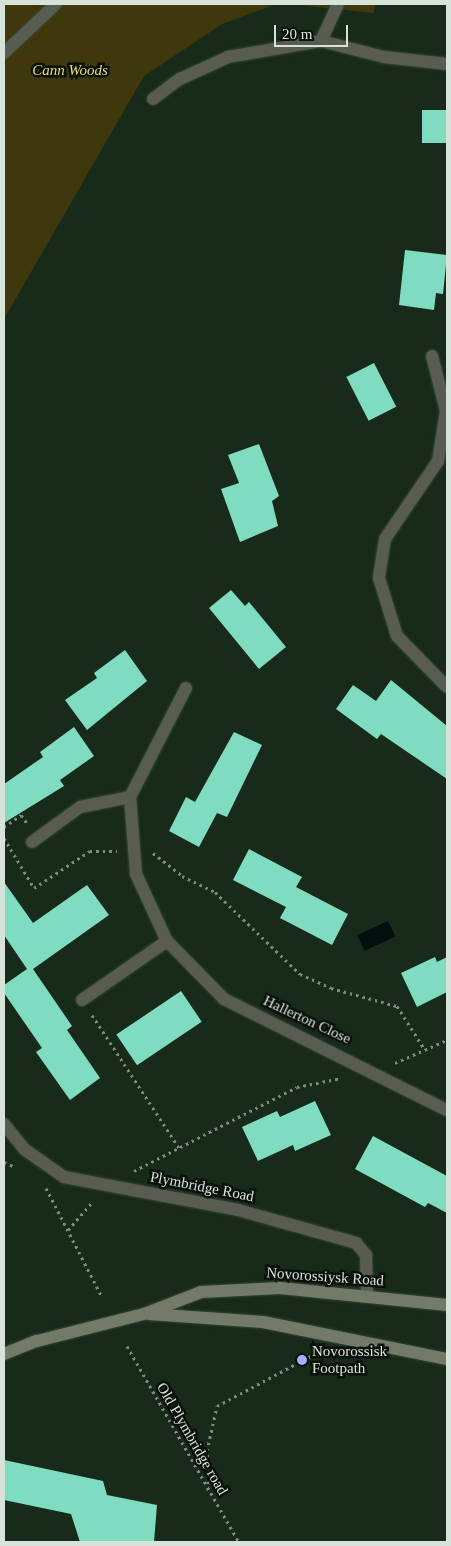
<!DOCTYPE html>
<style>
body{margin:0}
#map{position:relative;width:451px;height:1546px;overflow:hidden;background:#182b1b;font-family:Georgia,serif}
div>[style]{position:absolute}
.green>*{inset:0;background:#3f380c}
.water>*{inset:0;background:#030f0f;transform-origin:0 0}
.building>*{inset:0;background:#7fdcc0;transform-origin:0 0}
.path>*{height:3px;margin-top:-1.5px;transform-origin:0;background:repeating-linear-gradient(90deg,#7c8b7e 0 2.5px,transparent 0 6.5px)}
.roads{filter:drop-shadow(0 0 1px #374839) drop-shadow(0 0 1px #374839)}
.street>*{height:12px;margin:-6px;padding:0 6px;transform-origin:6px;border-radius:6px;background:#585c51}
.secondary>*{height:12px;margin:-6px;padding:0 6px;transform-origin:6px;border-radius:6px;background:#737a68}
.dots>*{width:14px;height:14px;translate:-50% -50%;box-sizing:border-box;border:2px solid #09110a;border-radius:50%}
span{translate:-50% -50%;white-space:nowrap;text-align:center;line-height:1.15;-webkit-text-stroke:5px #09110a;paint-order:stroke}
.park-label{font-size:15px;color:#efdb71;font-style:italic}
.street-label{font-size:15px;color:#d7e3d8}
.poi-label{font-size:15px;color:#d7e3d8}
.left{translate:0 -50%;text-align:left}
.frame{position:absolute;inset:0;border:5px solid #d7e3d8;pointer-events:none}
.scale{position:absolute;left:274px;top:25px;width:74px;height:22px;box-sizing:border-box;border:2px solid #d7e3d8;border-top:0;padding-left:6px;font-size:15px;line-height:18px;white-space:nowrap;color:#d7e3d8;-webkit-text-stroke:4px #09110a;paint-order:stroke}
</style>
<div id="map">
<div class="green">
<i style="clip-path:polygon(4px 4px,276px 4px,222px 24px,144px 76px,4px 319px)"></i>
<i style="clip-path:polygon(290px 4px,376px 4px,373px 13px)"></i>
</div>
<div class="water">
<i style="left:388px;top:921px;width:17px;height:34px;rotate:65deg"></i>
</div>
<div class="building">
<i style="left:447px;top:110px;width:33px;height:25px;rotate:90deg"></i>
<i style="clip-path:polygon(405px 250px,447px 255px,443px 294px,436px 293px,434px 310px,399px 305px)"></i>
<i style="left:374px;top:363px;width:49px;height:31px;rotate:63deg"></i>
<i style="clip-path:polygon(259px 444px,279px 496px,272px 501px,278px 526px,240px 542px,221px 489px,239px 483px,228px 455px)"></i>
<i style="clip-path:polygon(231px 590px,245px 606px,249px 602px,286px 647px,259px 669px,209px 608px)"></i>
<i style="clip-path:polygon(125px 650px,147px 681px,87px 730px,65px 700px,97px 678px,94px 673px)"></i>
<i style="clip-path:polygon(391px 680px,447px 726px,447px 779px,381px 734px,377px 739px,336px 709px,353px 685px,376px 701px)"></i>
<i style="clip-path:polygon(74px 727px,94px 756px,60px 780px,64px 786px,4px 823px,4px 784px,43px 757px,40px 752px)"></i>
<i style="clip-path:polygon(234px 732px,262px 745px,227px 817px,217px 813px,199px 847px,169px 831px,186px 797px,195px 802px)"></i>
<i style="clip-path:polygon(249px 849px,302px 877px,296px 887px,348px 914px,332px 945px,280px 918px,286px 907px,233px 880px)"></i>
<i style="clip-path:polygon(4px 882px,33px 923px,87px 885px,109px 915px,33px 969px,72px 1026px,67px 1030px,100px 1078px,70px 1100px,36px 1052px,42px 1048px,4px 993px,4px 985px,27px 969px,4px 935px)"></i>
<i style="clip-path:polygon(435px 957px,437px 962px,447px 957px,447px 992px,417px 1007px,401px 973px)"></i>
<i style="left:181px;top:991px;width:37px;height:78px;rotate:56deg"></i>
<i style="clip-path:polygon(315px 1101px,331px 1135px,295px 1151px,293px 1145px,258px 1161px,242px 1127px,277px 1111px,280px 1117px)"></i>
<i style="clip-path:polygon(373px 1136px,447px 1176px,447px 1213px,428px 1203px,425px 1207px,355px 1169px)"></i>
<i style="clip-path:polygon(4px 1460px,103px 1481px,107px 1495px,157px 1505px,154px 1542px,80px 1542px,71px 1514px,4px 1500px)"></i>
</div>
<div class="path">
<i style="left:4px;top:827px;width:21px;rotate:-35deg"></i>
<i style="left:21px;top:815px;width:10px;rotate:53deg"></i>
<i style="left:4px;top:838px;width:58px;rotate:59deg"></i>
<i style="left:34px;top:888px;width:67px;rotate:-33.5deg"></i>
<i style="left:90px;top:851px;width:27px"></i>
<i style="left:153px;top:853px;width:37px;rotate:38deg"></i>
<i style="left:182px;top:876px;width:37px;rotate:26deg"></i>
<i style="left:215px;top:892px;width:118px;rotate:44deg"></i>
<i style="left:300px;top:974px;width:34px;rotate:24deg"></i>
<i style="left:331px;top:988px;width:68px;rotate:15.3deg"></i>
<i style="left:397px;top:1006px;width:52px;rotate:57.5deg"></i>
<i style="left:92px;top:1015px;width:159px;rotate:56.8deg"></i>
<i style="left:395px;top:1063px;width:57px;rotate:-23.9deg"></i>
<i style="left:4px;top:1162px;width:10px;rotate:24deg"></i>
<i style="left:134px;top:1171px;width:183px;rotate:-27.3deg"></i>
<i style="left:297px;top:1087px;width:45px;rotate:-11.6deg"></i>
<i style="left:46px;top:1188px;width:123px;rotate:62.8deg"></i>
<i style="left:68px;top:1230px;width:38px;rotate:-49deg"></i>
<i style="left:127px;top:1346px;width:226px;rotate:60.3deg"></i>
<i style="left:208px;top:1490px;width:39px;rotate:-91deg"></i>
<i style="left:207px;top:1451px;width:46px;rotate:-77.5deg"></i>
<i style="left:217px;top:1406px;width:115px;rotate:-28.1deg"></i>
</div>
<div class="roads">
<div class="street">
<i style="left:321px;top:41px;width:41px;rotate:-65.3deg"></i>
<i style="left:4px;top:53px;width:71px;rotate:-43.3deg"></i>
<i style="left:153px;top:99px;width:34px;rotate:-37deg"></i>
<i style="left:180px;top:79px;width:53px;rotate:-24.6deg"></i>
<i style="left:228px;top:57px;width:94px;rotate:-9.8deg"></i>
<i style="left:321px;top:41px;width:65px;rotate:14.3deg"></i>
<i style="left:384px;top:57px;width:63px;rotate:6.3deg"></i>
<i style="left:432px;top:356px;width:57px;rotate:75.7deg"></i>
<i style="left:446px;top:411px;width:51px;rotate:99.1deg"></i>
<i style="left:438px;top:461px;width:94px;rotate:124.2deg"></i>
<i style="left:385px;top:539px;width:39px;rotate:99deg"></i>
<i style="left:379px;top:578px;width:61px;rotate:72.8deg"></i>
<i style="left:397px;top:636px;width:71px;rotate:45.6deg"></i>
<i style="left:186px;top:688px;width:123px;rotate:117.2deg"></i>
<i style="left:130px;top:797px;width:77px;rotate:85.5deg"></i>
<i style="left:136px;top:874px;width:74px;rotate:65.2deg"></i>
<i style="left:167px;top:941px;width:81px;rotate:45.5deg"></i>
<i style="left:224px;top:999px;width:249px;rotate:26.5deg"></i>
<i style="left:32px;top:842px;width:59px;rotate:-36.1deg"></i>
<i style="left:80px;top:807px;width:51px;rotate:-11.3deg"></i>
<i style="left:82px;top:1000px;width:103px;rotate:-34.8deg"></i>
<i style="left:4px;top:1124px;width:32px;rotate:51deg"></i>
<i style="left:24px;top:1149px;width:49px;rotate:35deg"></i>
<i style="left:64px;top:1177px;width:177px;rotate:10.7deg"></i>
<i style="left:238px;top:1210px;width:123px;rotate:15.6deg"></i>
<i style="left:356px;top:1243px;width:16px;rotate:50deg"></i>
<i style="left:366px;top:1255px;width:40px;rotate:88.6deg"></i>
</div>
<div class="secondary">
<i style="left:149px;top:1314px;width:114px;rotate:4deg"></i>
<i style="left:263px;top:1322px;width:188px;rotate:11.4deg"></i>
<i style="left:4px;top:1354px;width:35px;rotate:-22deg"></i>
<i style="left:37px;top:1341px;width:110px;rotate:-14.2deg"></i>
<i style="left:144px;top:1314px;width:61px;rotate:-21.1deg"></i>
<i style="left:201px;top:1292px;width:79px;rotate:-2.9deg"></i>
<i style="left:280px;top:1288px;width:168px;rotate:5.8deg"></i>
</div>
</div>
<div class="dots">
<i style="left:302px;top:1360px;background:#9bb4fd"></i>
</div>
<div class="park-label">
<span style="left:70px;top:71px">Cann Woods</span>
</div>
<div class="street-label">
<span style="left:307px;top:1020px;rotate:25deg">Hallerton Close</span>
<span style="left:202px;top:1187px;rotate:11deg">Plymbridge Road</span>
<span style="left:325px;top:1277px;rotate:4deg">Novorossiysk Road</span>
<span style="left:192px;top:1439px;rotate:60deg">Old Plymbridge road</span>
</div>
<div class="poi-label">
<span class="left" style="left:312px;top:1360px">Novorossisk<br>Footpath</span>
</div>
<div class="frame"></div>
<div class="scale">20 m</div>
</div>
